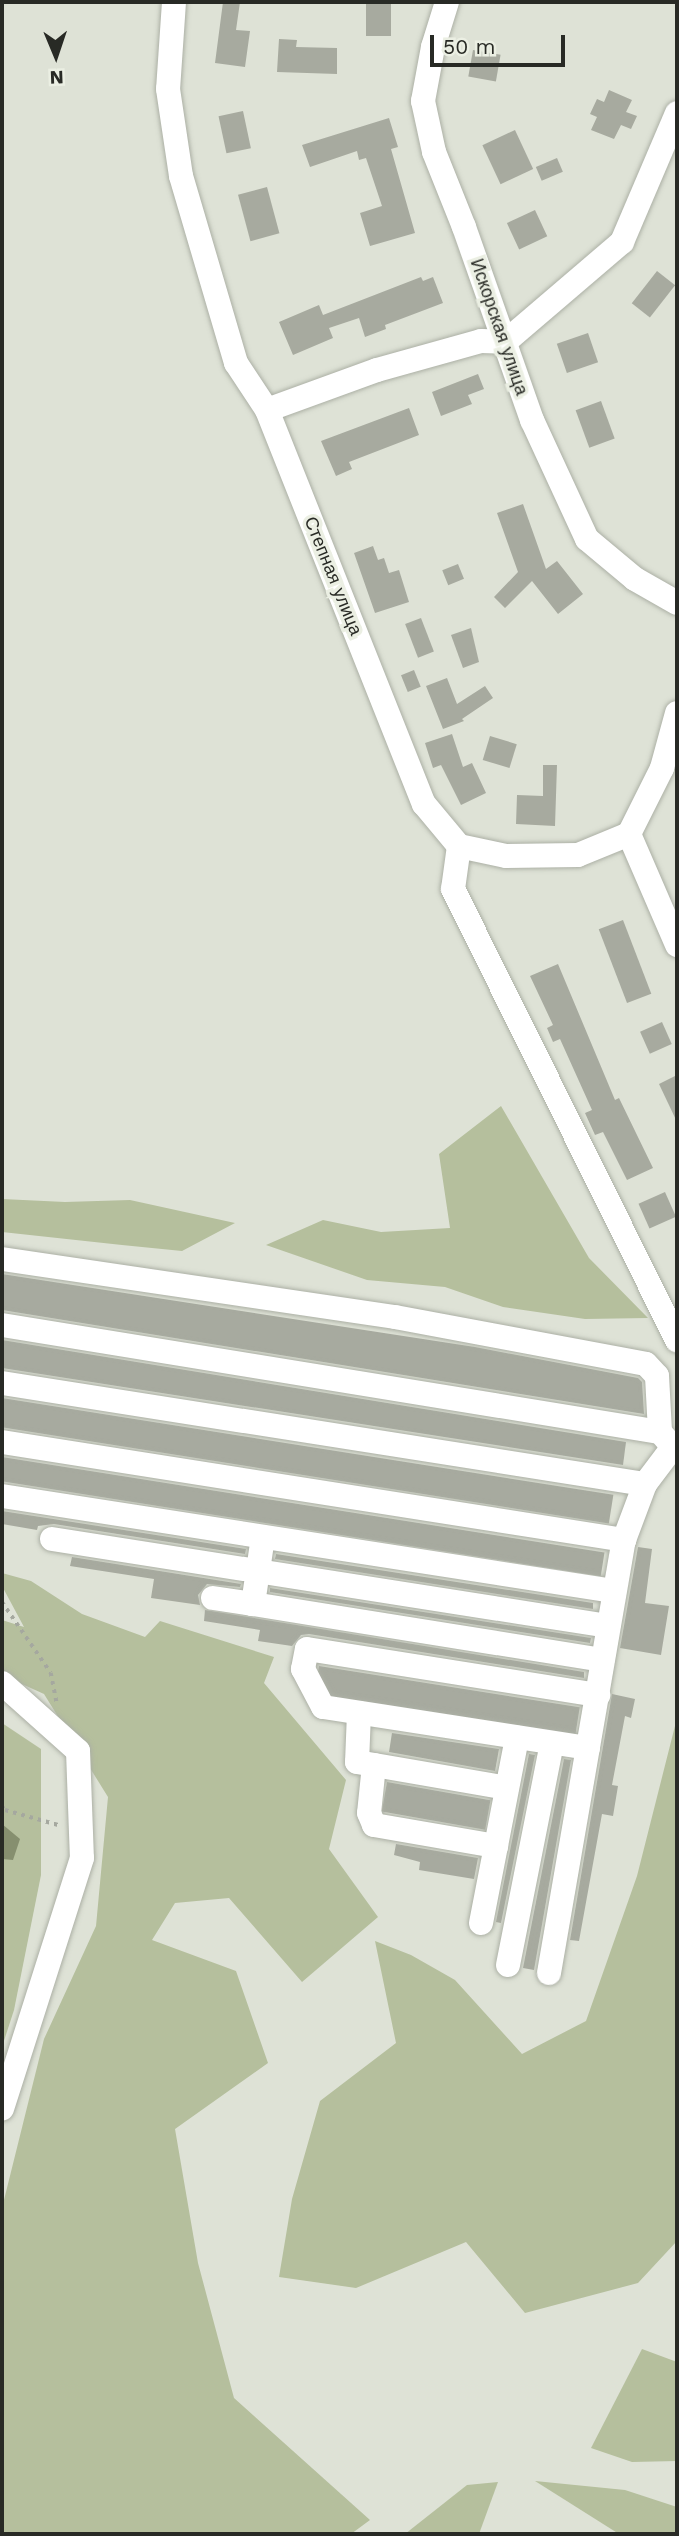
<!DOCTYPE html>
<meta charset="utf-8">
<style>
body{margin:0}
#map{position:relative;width:679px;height:2536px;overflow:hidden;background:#dee2d6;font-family:"Work Sans",sans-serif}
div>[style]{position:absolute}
.green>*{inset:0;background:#b5bf9d}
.water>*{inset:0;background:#868f6f}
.building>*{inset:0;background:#a7aa9f;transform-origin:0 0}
.path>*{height:3.5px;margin-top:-1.75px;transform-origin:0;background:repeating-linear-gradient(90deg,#a5a89f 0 3.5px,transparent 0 8.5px)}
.roads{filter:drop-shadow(0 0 2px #acb0a5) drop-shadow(0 0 2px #acb0a5)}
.minor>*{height:24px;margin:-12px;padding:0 12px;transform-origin:12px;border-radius:12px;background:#fff}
span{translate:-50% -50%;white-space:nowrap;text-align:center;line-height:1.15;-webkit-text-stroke:7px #ebefe3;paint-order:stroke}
.street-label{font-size:18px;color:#282a25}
.frame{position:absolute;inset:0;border:4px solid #282a25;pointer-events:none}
.north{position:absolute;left:21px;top:21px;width:70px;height:70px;-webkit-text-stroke:5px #ebefe3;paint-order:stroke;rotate:178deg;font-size:19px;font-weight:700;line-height:28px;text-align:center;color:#282a25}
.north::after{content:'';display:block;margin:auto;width:24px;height:32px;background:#282a25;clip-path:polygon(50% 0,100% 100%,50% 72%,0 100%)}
.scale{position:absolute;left:430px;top:35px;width:135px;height:32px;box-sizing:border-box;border:4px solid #282a25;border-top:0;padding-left:9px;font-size:21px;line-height:24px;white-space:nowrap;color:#282a25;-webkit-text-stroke:5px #ebefe3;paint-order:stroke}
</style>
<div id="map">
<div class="green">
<i style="clip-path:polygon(501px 1106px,589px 1258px,648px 1318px,585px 1319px,503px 1307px,445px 1287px,367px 1280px,266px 1245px,323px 1220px,381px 1232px,450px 1228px,439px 1154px)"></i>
<i style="clip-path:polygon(2px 1199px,65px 1202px,130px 1200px,235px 1223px,182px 1251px,122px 1245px,2px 1232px)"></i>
<i style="clip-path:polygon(2px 1573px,31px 1581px,82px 1614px,145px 1637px,160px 1621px,274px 1657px,264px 1683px,346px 1780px,329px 1849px,378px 1917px,302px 1982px,229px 1898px,175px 1903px,152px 1940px,236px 1971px,268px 2063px,175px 2129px,198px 2263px,234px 2398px,370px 2520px,351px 2534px,2px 2534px,2px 2208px,44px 2039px,96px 1926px,108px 1797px,44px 1694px,2px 1675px,2px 1620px,24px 1627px,2px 1586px)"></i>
<i style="clip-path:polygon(677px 1718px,677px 2241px,638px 2283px,525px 2313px,466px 2242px,356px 2288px,279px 2277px,292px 2199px,320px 2101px,396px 2043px,375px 1941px,411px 1955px,455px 1980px,522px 2054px,586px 2021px,637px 1876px)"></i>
<i style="clip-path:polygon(2px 1723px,41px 1749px,41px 1875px,14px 2010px,2px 2047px)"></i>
<i style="clip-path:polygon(642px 2349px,677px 2362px,677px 2461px,632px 2462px,591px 2448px)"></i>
<i style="clip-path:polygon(535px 2481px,625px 2490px,677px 2507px,677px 2534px,619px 2534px)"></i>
<i style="clip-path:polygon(498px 2482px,479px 2534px,405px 2534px,467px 2485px)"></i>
</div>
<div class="water">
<i style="clip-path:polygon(2px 1824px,20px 1839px,13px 1860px,2px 1859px)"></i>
</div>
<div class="building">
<i style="clip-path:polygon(223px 2px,240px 2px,236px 30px,250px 31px,245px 67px,215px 63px)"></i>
<i style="left:366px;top:2px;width:25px;height:34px"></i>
<i style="clip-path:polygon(279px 39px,297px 40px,296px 47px,337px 48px,337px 74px,277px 72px)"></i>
<i style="left:473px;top:50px;width:28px;height:27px;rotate:10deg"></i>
<i style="clip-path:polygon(609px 90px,632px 100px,626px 112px,637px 116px,631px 129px,621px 125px,614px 139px,591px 130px,597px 117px,590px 114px,597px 99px,604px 102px)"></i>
<i style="left:243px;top:111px;width:38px;height:25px;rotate:78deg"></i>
<i style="clip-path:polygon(389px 118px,398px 147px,391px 149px,415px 233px,370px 246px,360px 213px,382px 206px,366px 158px,359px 160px,357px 151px,310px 167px,302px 145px)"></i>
<i style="left:515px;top:130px;width:43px;height:36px;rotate:65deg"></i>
<i style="left:557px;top:158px;width:15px;height:23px;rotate:67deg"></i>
<i style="left:267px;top:187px;width:48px;height:30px;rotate:75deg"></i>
<i style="left:535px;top:210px;width:29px;height:31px;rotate:65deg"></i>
<i style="left:657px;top:271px;width:23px;height:41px;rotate:38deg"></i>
<i style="clip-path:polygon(421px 277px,423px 281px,433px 277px,443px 303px,385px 325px,386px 329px,365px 337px,359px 318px,329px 328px,333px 338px,293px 355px,279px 322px,319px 305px,323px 315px)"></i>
<i style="left:588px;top:333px;width:31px;height:33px;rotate:71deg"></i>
<i style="clip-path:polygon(478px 374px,484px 389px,468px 395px,472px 404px,441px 416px,432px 392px)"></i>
<i style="left:601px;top:401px;width:40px;height:27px;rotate:70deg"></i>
<i style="clip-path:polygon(409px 408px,419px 435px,349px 462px,352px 469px,336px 476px,321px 441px)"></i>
<i style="clip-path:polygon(523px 504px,546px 569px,557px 561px,583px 594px,558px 614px,532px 581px,505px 608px,494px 597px,518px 572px,497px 513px)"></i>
<i style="clip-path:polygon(373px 546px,378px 560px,384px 558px,389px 573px,399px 570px,409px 602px,375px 613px,354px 553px)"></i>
<i style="left:458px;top:564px;width:16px;height:17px;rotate:68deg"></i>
<i style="left:421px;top:618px;width:36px;height:17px;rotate:69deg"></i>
<i style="clip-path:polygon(471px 628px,479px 662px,463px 668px,451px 635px)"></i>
<i style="left:414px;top:670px;width:18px;height:14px;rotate:68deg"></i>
<i style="clip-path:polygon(447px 678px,457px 704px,485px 686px,493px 698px,462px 719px,464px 721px,443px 729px,426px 686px)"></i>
<i style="clip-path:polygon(452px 734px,463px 767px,472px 763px,486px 793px,461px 805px,441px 765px,433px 768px,425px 743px)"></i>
<i style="left:490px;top:736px;width:28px;height:25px;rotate:17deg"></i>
<i style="clip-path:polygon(543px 765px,557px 765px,555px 826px,516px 824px,517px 795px,543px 796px)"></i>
<i style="left:623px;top:920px;width:79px;height:26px;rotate:69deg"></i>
<i style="clip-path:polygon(558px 964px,615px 1100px,619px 1098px,653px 1168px,627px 1180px,603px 1132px,595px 1135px,585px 1113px,592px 1110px,560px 1039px,553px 1042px,547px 1028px,553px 1025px,530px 976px)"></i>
<i style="left:662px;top:1022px;width:24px;height:24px;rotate:66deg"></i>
<i style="clip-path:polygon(677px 1075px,677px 1122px,659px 1084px)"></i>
<i style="left:665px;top:1192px;width:27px;height:29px;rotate:66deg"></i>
<i style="clip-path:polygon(2px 1274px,475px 1347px,638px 1378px,642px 1382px,644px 1414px,2px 1310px)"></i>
<i style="clip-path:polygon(2px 1340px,626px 1442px,623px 1465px,2px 1368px)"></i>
<i style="left:2px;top:1398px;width:619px;height:29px;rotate:9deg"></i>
<i style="left:2px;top:1457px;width:610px;height:24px;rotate:9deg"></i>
<i style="clip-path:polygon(2px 1511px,246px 1549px,245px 1554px,54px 1524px,38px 1526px,37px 1530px,2px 1524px)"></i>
<i style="clip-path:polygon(638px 1547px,652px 1549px,645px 1603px,669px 1606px,661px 1655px,620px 1648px)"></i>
<i style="clip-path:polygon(276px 1554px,593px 1603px,593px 1609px,275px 1559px)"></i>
<i style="clip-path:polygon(72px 1557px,241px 1584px,240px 1587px,207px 1584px,198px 1595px,200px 1605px,151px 1598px,154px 1579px,70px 1566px)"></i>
<i style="clip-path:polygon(270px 1588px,591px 1638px,590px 1643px,270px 1592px)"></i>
<i style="clip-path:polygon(205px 1610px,584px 1672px,584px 1678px,309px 1634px,301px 1635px,292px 1646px,258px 1641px,260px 1630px,204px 1621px)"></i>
<i style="left:319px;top:1666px;width:264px;height:30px;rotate:9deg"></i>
<i style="clip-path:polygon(612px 1694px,635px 1699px,631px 1718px,625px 1716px,612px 1785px,618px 1786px,613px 1816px,602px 1814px,579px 1941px,570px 1940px)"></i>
<i style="clip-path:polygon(392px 1733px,499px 1749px,495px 1771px,389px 1752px)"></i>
<i style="clip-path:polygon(529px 1754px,535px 1755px,501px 1923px,496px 1922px)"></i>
<i style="clip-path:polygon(564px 1759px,571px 1760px,534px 1970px,523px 1968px)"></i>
<i style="left:387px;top:1782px;width:105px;height:30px;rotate:10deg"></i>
<i style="clip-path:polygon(396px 1844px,478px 1858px,474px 1879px,419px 1870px,420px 1862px,394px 1855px)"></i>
</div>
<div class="path">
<i style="left:2px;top:1602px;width:86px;rotate:55.4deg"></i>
<i style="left:51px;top:1673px;width:33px;rotate:79deg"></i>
<i style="left:2px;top:1806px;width:5px;rotate:53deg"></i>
<i style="left:5px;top:1810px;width:59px;rotate:15.7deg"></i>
</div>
<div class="roads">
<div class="minor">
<i style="left:174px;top:2px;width:87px;rotate:93.9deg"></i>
<i style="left:168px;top:89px;width:88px;rotate:81.5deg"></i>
<i style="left:181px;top:176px;width:195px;rotate:73.6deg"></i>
<i style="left:236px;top:363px;width:56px;rotate:56.6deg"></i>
<i style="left:267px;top:410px;width:424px;rotate:68.3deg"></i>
<i style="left:424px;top:804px;width:55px;rotate:50.2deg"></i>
<i style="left:459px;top:846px;width:48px;rotate:12deg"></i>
<i style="left:506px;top:856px;width:72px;rotate:-0.8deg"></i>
<i style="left:578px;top:855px;width:55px;rotate:-22.4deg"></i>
<i style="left:629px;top:834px;width:74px;rotate:-63.4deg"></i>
<i style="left:662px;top:768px;width:57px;rotate:-74.7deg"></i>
<i style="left:447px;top:2px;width:47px;rotate:107.3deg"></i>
<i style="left:433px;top:47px;width:55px;rotate:100.5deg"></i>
<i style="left:423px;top:101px;width:52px;rotate:77.8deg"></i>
<i style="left:434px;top:152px;width:81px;rotate:68.2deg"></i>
<i style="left:464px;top:227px;width:205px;rotate:70.6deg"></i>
<i style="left:532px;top:420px;width:131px;rotate:65.2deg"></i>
<i style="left:587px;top:539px;width:62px;rotate:39.8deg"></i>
<i style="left:635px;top:579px;width:48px;rotate:29.7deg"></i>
<i style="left:267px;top:410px;width:117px;rotate:-20deg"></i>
<i style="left:377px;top:370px;width:108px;rotate:-15.6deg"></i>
<i style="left:481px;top:341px;width:24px;rotate:2deg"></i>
<i style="left:505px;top:342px;width:154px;rotate:-40.5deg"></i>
<i style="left:622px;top:242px;width:140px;rotate:-66.9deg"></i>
<i style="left:629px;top:834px;width:121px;rotate:66.6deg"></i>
<i style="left:459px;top:846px;width:43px;rotate:97.9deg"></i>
<i style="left:453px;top:889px;width:504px;rotate:63.59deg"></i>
<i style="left:2px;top:1259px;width:397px;rotate:8.4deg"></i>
<i style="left:395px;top:1317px;width:255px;rotate:10.6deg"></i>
<i style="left:646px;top:1364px;width:16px;rotate:47deg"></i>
<i style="left:657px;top:1376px;width:56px;rotate:86.9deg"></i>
<i style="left:2px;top:1325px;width:667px;rotate:9.24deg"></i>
<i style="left:660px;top:1432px;width:20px;rotate:49deg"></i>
<i style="left:2px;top:1383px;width:651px;rotate:8.93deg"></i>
<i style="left:2px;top:1442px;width:630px;rotate:8.95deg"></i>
<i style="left:2px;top:1496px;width:618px;rotate:8.84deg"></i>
<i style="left:263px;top:1537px;width:68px;rotate:98.5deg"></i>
<i style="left:253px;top:1604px;width:354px;rotate:9.1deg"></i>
<i style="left:52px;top:1539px;width:563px;rotate:8.89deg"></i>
<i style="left:213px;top:1598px;width:40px;rotate:8.5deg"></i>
<i style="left:2px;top:1683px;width:102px;rotate:41.8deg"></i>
<i style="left:78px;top:1751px;width:107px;rotate:87.9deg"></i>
<i style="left:82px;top:1858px;width:263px;rotate:107.7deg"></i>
<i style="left:359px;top:1713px;width:49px;rotate:92.3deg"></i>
<i style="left:357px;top:1762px;width:152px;rotate:9.8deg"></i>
<i style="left:588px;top:1748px;width:268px;rotate:-171.2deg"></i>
<i style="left:323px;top:1707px;width:43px;rotate:-117.8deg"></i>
<i style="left:303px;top:1669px;width:20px;rotate:-79deg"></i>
<i style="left:307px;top:1649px;width:295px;rotate:9deg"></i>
<i style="left:374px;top:1765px;width:48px;rotate:95.9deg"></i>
<i style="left:369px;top:1813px;width:13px;rotate:67deg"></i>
<i style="left:374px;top:1825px;width:124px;rotate:9.8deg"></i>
<i style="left:481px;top:1923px;width:189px;rotate:-79deg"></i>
<i style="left:508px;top:1965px;width:226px;rotate:-78.8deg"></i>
<i style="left:549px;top:1973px;width:439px;rotate:-80.2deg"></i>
<i style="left:624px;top:1540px;width:60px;rotate:-69.4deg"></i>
<i style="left:645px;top:1484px;width:46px;rotate:-52.9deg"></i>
<i style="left:673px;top:1447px;width:4px"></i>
</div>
</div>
<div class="street-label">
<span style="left:499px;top:327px;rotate:71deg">Искорская улица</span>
<span style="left:333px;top:576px;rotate:68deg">Степная улица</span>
</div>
<div class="frame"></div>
<div class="north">N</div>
<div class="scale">50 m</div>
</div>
